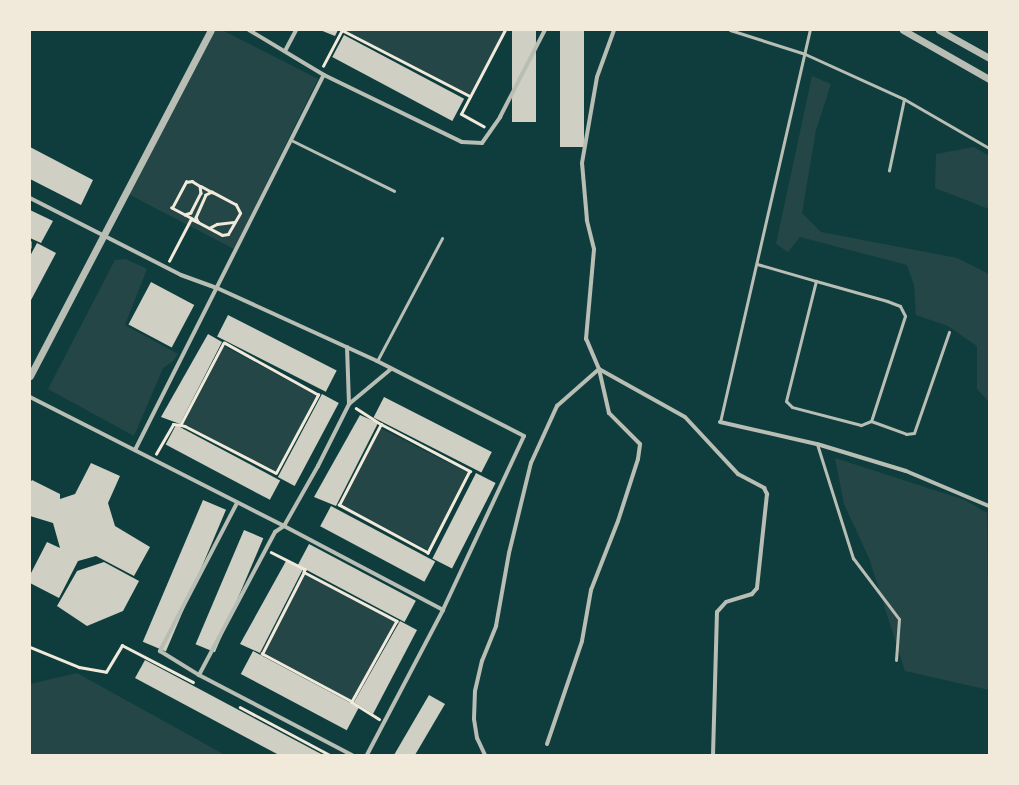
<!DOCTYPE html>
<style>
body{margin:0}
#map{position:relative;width:1019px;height:785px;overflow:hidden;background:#0f3d3e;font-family:Bitter,serif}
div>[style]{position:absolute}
.green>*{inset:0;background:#244646;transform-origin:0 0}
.building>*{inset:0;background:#cfcfc3;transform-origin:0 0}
.path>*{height:2.5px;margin:-1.25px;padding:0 1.25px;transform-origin:1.25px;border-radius:1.25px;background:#f1e9da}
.service>*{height:3px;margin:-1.5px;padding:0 1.5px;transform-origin:1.5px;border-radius:1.5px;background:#b8beb3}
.minor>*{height:4px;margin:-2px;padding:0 2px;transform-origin:2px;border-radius:2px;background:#b8beb3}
.tertiary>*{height:7px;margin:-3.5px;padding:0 3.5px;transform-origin:3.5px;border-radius:3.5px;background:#b8beb3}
span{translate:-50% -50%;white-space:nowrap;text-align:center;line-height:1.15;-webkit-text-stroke:3px #f1e9da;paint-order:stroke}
.frame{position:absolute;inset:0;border:31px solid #f1e9da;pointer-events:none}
</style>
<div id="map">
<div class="green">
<i style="clip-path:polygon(214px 30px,222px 30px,318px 79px,234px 249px,128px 194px)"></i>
<i style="clip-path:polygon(344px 30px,504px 30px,469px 97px)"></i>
<i style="clip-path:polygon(812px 76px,831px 84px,816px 130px,802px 213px,821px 232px,957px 258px,989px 274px,989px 402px,977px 389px,977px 346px,948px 326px,916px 315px,914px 285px,907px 265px,800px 237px,788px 252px,776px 244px)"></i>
<i style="clip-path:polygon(974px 147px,989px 156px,989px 209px,935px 188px,936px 154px)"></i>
<i style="clip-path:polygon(126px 259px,147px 269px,125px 325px,178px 354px,173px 361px,163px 368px,134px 436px,48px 389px,115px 260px)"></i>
<i style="left:222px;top:345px;width:107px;height:89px;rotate:28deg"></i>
<i style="left:378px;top:427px;width:102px;height:87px;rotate:27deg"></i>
<i style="clip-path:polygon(835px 458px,965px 500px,987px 513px,989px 690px,905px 671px,869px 558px,844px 504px)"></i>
<i style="left:304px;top:572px;width:105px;height:92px;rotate:28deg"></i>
<i style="clip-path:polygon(77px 673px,225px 755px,30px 755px,30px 684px)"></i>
</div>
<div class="building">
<i style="clip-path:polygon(320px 30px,338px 30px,335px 36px)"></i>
<i style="left:512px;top:30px;width:24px;height:92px"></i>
<i style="left:560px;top:30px;width:24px;height:117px"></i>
<i style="left:344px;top:35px;width:136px;height:25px;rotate:28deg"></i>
<i style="clip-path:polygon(30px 147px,93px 180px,81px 205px,30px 179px)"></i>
<i style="clip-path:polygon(30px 210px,53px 221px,41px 243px,30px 238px)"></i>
<i style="clip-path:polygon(37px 243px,56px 253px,30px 302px,30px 256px)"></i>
<i style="left:151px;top:282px;width:49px;height:48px;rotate:28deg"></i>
<i style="left:228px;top:315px;width:122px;height:24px;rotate:27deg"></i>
<i style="clip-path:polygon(208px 334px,222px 342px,180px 424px,161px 417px)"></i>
<i style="left:322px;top:394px;width:19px;height:94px;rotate:28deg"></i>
<i style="left:384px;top:397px;width:121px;height:23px;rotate:27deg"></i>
<i style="clip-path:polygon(360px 415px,378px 423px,336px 506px,314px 497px)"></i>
<i style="left:176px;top:425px;width:118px;height:22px;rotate:28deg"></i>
<i style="clip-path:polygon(91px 463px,120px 476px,108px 503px,115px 526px,150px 547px,134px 576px,96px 556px,78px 561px,59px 598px,30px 583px,30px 575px,47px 542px,60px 548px,53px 523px,30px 516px,30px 483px,32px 480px,60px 494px,60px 499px,75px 494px)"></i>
<i style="left:476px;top:473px;width:22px;height:96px;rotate:27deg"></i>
<i style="left:203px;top:500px;width:25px;height:154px;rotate:23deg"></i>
<i style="left:331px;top:506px;width:118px;height:23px;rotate:28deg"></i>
<i style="left:244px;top:530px;width:21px;height:124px;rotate:23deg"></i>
<i style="left:309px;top:544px;width:121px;height:24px;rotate:28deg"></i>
<i style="clip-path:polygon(286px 561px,303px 569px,260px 653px,240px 644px)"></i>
<i style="clip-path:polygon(104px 562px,139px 581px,123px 611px,87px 626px,57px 606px,77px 571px)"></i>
<i style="clip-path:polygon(400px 621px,417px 630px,373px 714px,354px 702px)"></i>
<i style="left:253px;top:651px;width:120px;height:26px;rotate:28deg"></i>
<i style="clip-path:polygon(145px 660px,323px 755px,279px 755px,135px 678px)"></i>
<i style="clip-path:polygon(429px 695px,445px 704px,415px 755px,394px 755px)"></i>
</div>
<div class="path">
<i style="left:342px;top:30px;width:144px;rotate:27.3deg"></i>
<i style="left:323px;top:66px;width:41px;rotate:-62.2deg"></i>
<i style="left:484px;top:127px;width:26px;rotate:-151deg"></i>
<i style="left:461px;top:114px;width:95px;rotate:-62.4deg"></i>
<i style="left:201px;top:186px;width:13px;rotate:29deg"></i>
<i style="left:209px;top:228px;width:9px;rotate:-27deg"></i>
<i style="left:217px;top:224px;width:17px;rotate:-7deg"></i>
<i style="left:30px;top:242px;width:5px;rotate:90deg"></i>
<i style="left:169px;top:261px;width:47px;rotate:-62.4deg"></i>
<i style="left:191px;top:219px;width:8px;rotate:23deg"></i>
<i style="left:198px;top:222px;width:27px;rotate:28deg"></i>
<i style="left:222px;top:235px;width:6px;rotate:-9deg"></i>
<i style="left:228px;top:234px;width:24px;rotate:-60deg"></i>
<i style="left:240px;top:213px;width:9px;rotate:-117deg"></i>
<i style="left:236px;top:205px;width:27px;rotate:-152deg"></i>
<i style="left:212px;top:192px;width:7px;rotate:153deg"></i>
<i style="left:206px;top:195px;width:24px;rotate:114deg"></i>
<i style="left:196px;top:217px;width:5px;rotate:68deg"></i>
<i style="left:198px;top:222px;width:30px;rotate:-152deg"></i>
<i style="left:172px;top:208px;width:30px;rotate:-62deg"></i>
<i style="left:186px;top:182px;width:6px;rotate:-9deg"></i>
<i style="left:192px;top:181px;width:9px;rotate:32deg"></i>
<i style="left:200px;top:186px;width:7px;rotate:82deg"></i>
<i style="left:201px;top:193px;width:22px;rotate:117deg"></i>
<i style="left:191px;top:213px;width:6px;rotate:162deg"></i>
<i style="left:356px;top:408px;width:30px;rotate:33deg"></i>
<i style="left:381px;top:424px;width:101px;rotate:27.8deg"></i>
<i style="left:470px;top:471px;width:92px;rotate:117.1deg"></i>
<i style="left:428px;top:553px;width:101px;rotate:-151.7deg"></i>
<i style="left:339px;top:505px;width:91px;rotate:-62.6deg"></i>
<i style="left:156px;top:454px;width:34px;rotate:-60deg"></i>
<i style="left:173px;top:424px;width:8px;rotate:7deg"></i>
<i style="left:181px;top:425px;width:4px;rotate:14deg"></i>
<i style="left:185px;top:426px;width:102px;rotate:27.3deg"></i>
<i style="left:276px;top:473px;width:89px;rotate:-61.7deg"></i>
<i style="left:318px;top:395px;width:107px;rotate:-151deg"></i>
<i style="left:224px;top:343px;width:93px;rotate:117.7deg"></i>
<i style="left:271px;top:552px;width:38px;rotate:27deg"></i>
<i style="left:305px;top:569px;width:3px;rotate:108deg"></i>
<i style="left:30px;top:647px;width:53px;rotate:22.2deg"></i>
<i style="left:79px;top:667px;width:27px;rotate:10deg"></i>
<i style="left:106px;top:672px;width:31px;rotate:-59deg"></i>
<i style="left:122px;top:645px;width:80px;rotate:27.5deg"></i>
<i style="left:352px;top:702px;width:102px;rotate:-151.9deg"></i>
<i style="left:262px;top:654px;width:92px;rotate:-62.9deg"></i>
<i style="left:304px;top:572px;width:105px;rotate:27.8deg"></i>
<i style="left:397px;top:621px;width:93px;rotate:119.1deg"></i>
<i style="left:352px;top:702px;width:32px;rotate:32deg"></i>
<i style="left:240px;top:707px;width:102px;rotate:28.1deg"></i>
</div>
<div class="service">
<i style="left:730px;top:30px;width:79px;rotate:17.7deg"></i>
<i style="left:805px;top:54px;width:109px;rotate:24.4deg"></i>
<i style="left:904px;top:99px;width:73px;rotate:101.9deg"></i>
<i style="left:904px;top:99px;width:98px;rotate:30deg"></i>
<i style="left:291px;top:140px;width:115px;rotate:26.3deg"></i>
<i style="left:757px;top:264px;width:61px;rotate:16.1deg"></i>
<i style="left:816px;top:281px;width:74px;rotate:15.7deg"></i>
<i style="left:887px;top:301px;width:14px;rotate:21deg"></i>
<i style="left:900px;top:306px;width:11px;rotate:63deg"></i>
<i style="left:905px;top:316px;width:110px;rotate:107.9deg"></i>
<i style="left:871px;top:421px;width:11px;rotate:158deg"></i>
<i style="left:861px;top:425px;width:71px;rotate:-165.4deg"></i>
<i style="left:792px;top:407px;width:8px;rotate:-135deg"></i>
<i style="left:786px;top:401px;width:124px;rotate:-76deg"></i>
<i style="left:377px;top:361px;width:139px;rotate:-62.1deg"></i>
<i style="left:871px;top:421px;width:37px;rotate:20deg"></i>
<i style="left:906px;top:434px;width:8px;rotate:-7deg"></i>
<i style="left:914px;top:433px;width:107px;rotate:-70.9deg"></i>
<i style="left:720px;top:422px;width:402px;rotate:-77.1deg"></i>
<i style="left:817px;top:444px;width:120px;rotate:72.5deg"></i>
<i style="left:853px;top:558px;width:76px;rotate:53deg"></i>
<i style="left:899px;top:619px;width:41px;rotate:94.2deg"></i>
</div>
<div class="minor">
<i style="left:249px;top:30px;width:87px;rotate:31deg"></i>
<i style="left:324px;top:75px;width:153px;rotate:25.9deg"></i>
<i style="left:462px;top:142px;width:20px;rotate:3deg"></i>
<i style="left:482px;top:143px;width:32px;rotate:-55deg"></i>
<i style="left:500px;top:117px;width:98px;rotate:-62.7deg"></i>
<i style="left:285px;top:51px;width:24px;rotate:-62deg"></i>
<i style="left:30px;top:198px;width:169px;rotate:27deg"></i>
<i style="left:181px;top:275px;width:38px;rotate:20deg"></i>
<i style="left:217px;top:288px;width:176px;rotate:24.5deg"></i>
<i style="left:377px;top:361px;width:165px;rotate:27deg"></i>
<i style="left:524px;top:436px;width:192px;rotate:115deg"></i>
<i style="left:443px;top:610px;width:164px;rotate:117.7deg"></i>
<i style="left:599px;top:369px;width:98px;rotate:29.2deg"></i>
<i style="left:685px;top:417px;width:78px;rotate:47.1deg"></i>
<i style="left:738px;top:474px;width:30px;rotate:28deg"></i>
<i style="left:764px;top:488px;width:7px;rotate:63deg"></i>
<i style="left:767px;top:494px;width:95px;rotate:96.1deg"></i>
<i style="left:757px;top:588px;width:8px;rotate:130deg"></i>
<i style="left:752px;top:594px;width:27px;rotate:163deg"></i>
<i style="left:726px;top:602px;width:13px;rotate:132deg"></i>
<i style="left:717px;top:612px;width:143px;rotate:91.6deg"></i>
<i style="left:30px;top:397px;width:285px;rotate:26.9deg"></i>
<i style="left:284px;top:526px;width:180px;rotate:27.8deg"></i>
<i style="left:349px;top:404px;width:55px;rotate:-39.8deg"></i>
<i style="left:720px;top:422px;width:99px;rotate:12.8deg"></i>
<i style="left:817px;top:444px;width:93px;rotate:16.9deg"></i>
<i style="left:906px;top:471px;width:90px;rotate:22.9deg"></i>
<i style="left:135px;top:450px;width:420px;rotate:-63.3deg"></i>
<i style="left:237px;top:503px;width:167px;rotate:117.5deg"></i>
<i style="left:160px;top:651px;width:46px;rotate:31.6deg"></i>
<i style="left:199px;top:675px;width:173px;rotate:27.6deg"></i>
<i style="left:199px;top:675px;width:162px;rotate:-62deg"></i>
<i style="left:275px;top:532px;width:11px;rotate:-34deg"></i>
<i style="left:284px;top:526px;width:69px;rotate:-60.5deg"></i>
<i style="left:318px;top:466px;width:69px;rotate:-63.4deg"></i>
<i style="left:349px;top:404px;width:57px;rotate:-92deg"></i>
<i style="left:547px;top:744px;width:109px;rotate:-71.2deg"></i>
<i style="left:582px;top:641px;width:52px;rotate:-80deg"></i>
<i style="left:591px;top:590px;width:74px;rotate:-68.6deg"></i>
<i style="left:618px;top:521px;width:65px;rotate:-72.1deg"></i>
<i style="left:638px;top:459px;width:15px;rotate:-82deg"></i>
<i style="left:640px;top:444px;width:44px;rotate:-135deg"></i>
<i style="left:609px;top:413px;width:45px;rotate:-102.8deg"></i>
<i style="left:599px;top:369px;width:33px;rotate:-113deg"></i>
<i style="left:586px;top:339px;width:90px;rotate:-84.9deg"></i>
<i style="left:594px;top:249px;width:30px;rotate:-104deg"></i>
<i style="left:587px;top:220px;width:57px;rotate:-95deg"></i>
<i style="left:582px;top:163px;width:87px;rotate:-80.1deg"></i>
<i style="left:597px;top:77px;width:50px;rotate:-70.1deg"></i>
<i style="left:485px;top:755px;width:19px;rotate:-115deg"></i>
<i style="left:477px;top:738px;width:19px;rotate:-99deg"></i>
<i style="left:474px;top:719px;width:28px;rotate:-88deg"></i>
<i style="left:475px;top:691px;width:31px;rotate:-77deg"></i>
<i style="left:482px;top:661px;width:38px;rotate:-68deg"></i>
<i style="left:496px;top:626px;width:74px;rotate:-79.9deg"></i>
<i style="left:509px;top:553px;width:93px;rotate:-76.3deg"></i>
<i style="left:531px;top:463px;width:63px;rotate:-65.5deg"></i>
<i style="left:557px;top:406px;width:56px;rotate:-41.4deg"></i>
</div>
<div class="tertiary">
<i style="left:903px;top:30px;width:99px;rotate:29.7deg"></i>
<i style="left:939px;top:30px;width:57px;rotate:29.2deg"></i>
<i style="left:30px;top:376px;width:390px;rotate:-62.4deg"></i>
</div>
<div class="frame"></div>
</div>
